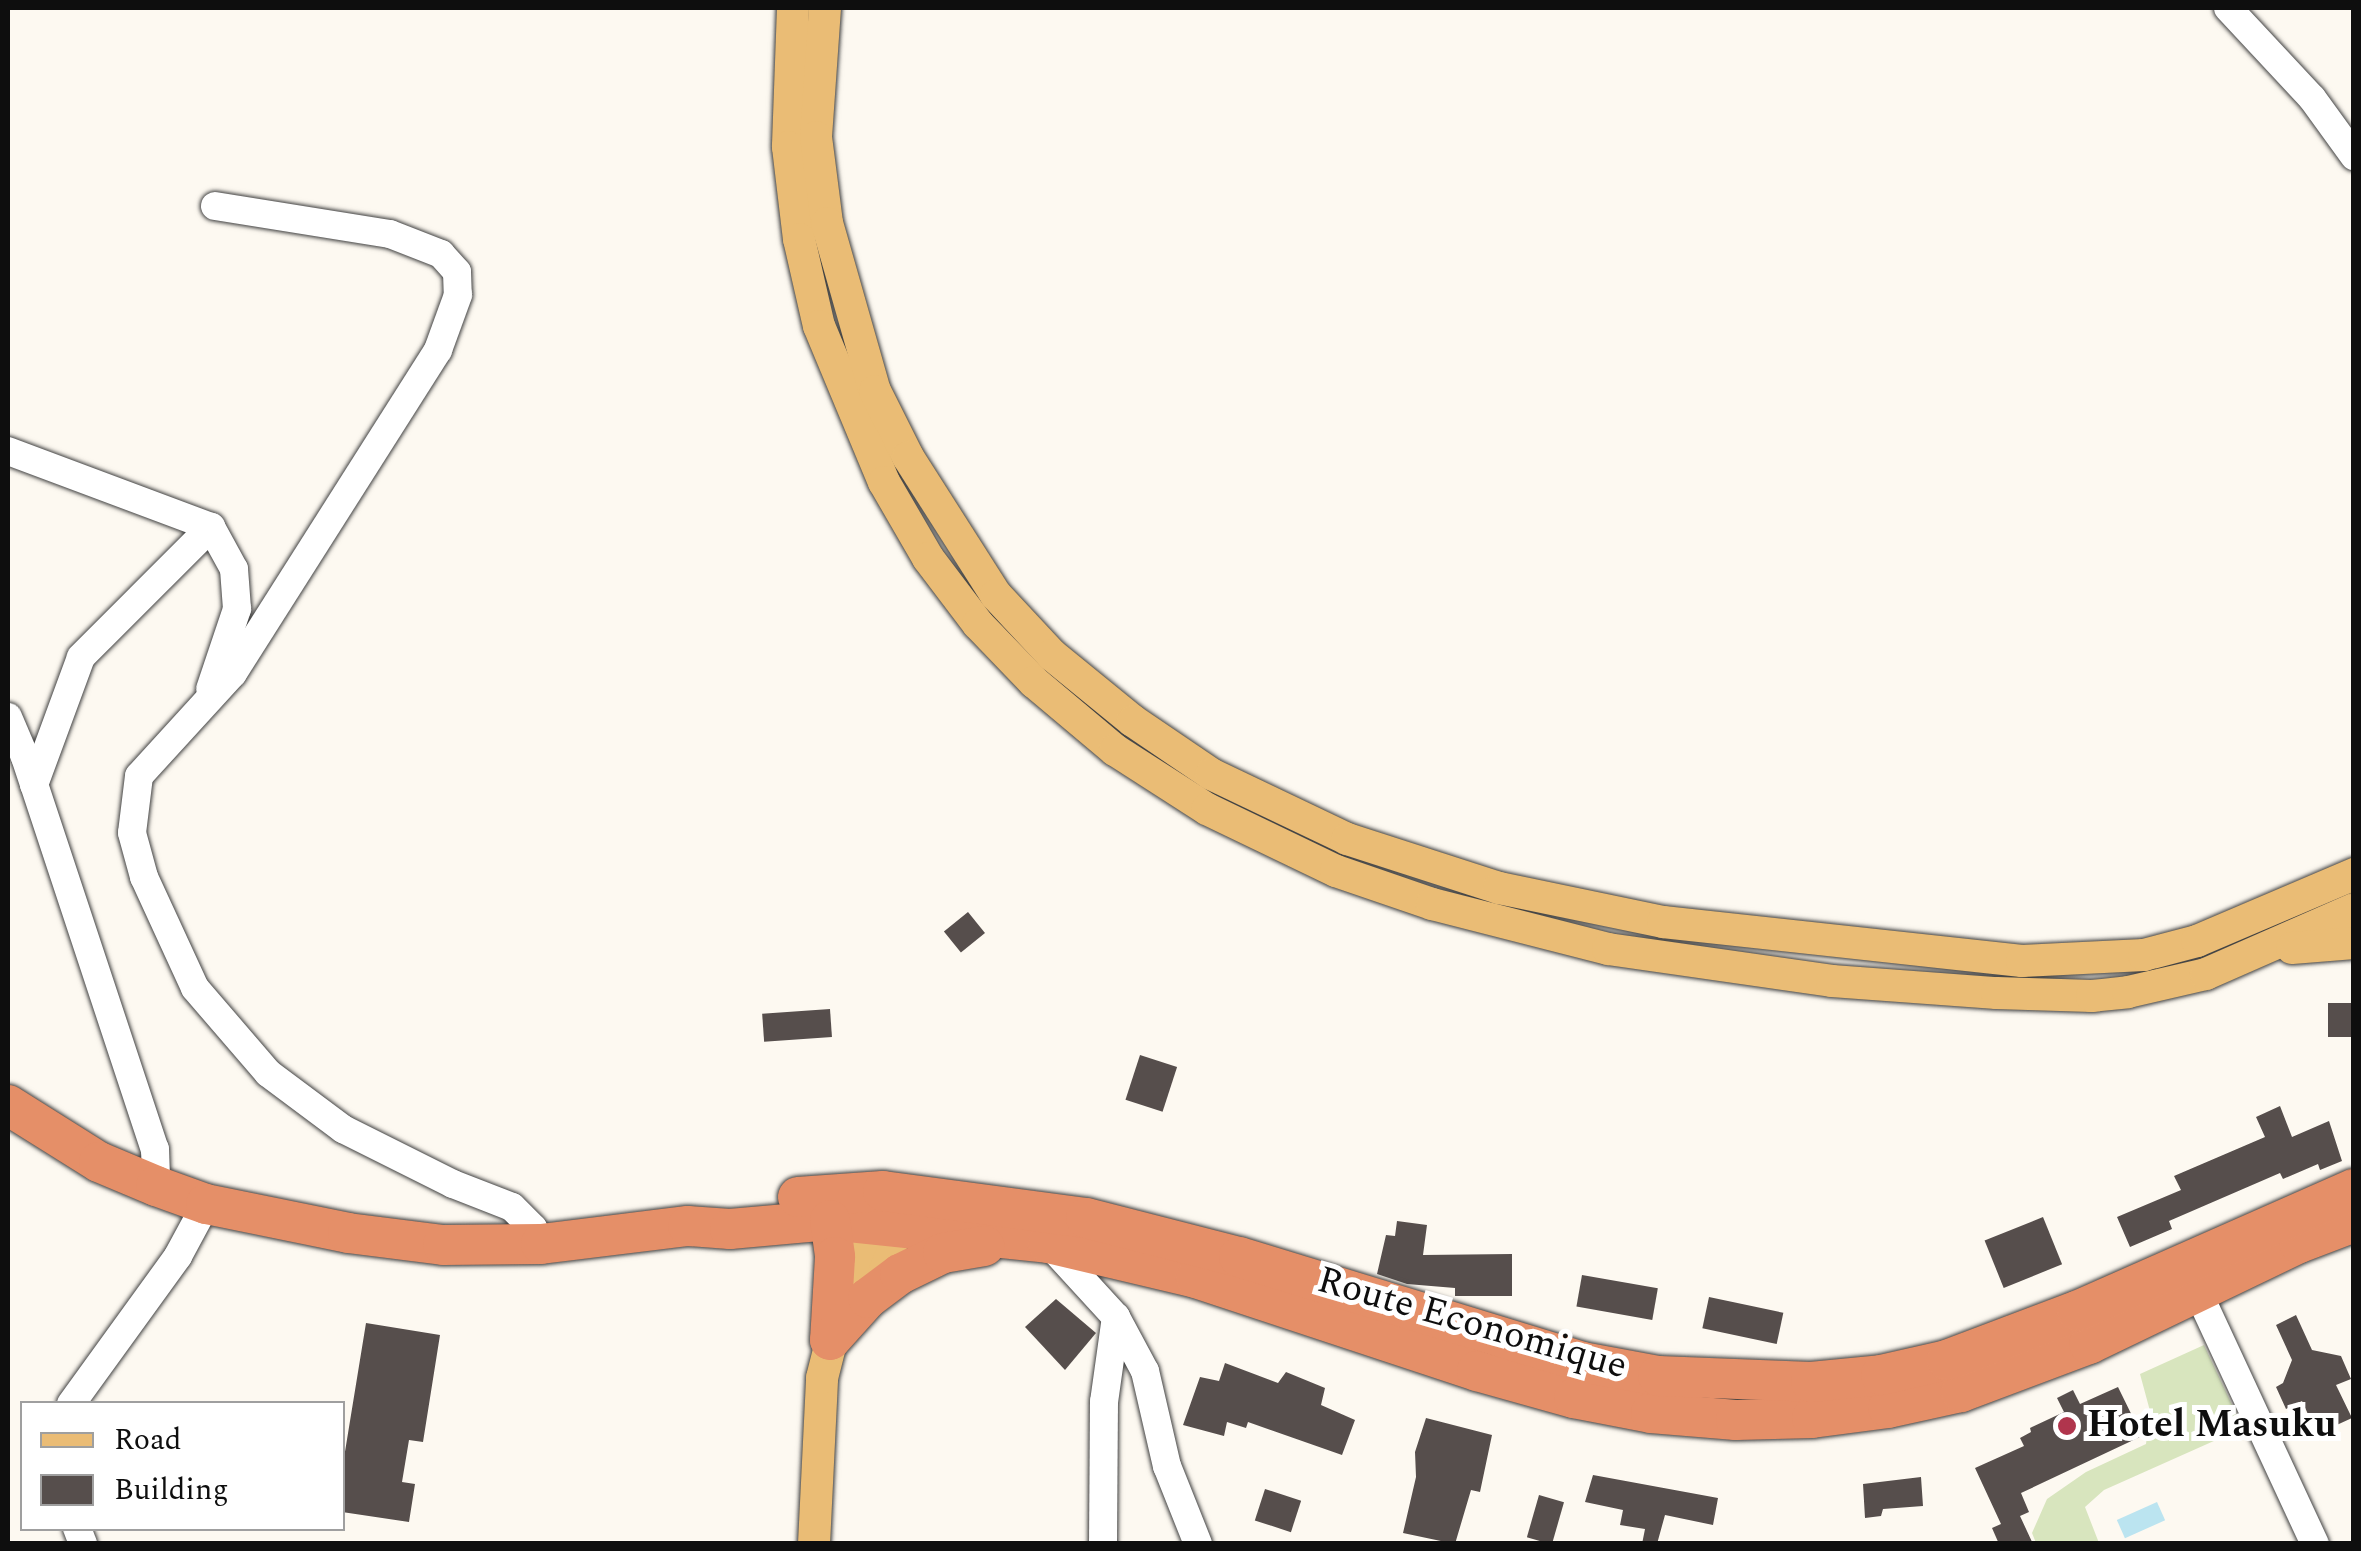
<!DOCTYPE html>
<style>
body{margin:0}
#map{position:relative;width:2361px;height:1551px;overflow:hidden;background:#fdf9f1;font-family:Spectral,serif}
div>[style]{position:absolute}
.green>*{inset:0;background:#d8e5be}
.water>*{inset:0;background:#bbe4f0;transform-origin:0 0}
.building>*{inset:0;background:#564e4c;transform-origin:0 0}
.roads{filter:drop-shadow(0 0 2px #414141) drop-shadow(0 0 2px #414141)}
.minor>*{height:28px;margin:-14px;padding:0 14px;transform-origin:14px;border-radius:14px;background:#fff}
.major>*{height:32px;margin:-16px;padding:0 16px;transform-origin:16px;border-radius:16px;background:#eabc75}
.highway>*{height:40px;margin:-20px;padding:0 20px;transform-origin:20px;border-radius:20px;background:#e58f68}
.dots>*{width:28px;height:28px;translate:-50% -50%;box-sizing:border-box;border:5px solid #fff;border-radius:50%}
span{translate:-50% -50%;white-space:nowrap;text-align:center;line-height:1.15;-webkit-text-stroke:10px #fff;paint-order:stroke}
.street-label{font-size:38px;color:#0e0e0e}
.poi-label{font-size:38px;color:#0e0e0e;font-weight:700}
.left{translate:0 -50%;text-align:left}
.frame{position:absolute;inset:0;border:10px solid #0e0e0e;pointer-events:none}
.legend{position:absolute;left:20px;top:1401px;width:325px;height:130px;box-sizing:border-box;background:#fff;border:2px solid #9f9f9f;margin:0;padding:12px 18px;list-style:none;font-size:30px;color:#0e0e0e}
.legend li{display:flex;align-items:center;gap:20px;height:50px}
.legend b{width:50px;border:2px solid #9f9f9f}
</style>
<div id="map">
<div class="green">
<i style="clip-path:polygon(2204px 1345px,2243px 1428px,2104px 1490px,2085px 1507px,2099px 1543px,2036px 1543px,2032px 1533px,2047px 1499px,2086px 1472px,2146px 1444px,2150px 1411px,2140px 1374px)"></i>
</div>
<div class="water">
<i style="left:2157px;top:1502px;width:20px;height:44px;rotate:66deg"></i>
</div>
<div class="building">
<i style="left:968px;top:912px;width:27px;height:31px;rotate:51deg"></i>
<i style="left:2354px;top:1003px;width:34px;height:26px;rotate:90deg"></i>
<i style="left:830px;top:1009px;width:28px;height:68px;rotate:86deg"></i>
<i style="left:1140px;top:1055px;width:39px;height:47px;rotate:18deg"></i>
<i style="clip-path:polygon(2280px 1106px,2292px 1137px,2329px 1121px,2342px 1161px,2320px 1170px,2318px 1164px,2283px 1179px,2280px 1173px,2169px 1221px,2172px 1229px,2130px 1247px,2117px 1217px,2181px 1190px,2174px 1176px,2265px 1137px,2256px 1117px)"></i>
<i style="left:2043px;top:1217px;width:51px;height:63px;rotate:68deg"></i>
<i style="clip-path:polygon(1397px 1221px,1427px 1225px,1423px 1255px,1512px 1254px,1512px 1296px,1455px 1296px,1455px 1288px,1407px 1284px,1377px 1274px,1386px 1235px,1395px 1236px)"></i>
<i style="left:1582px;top:1275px;width:77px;height:32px;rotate:10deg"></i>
<i style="left:1709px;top:1297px;width:76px;height:32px;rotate:12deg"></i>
<i style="clip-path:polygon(1056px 1299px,1096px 1333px,1065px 1370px,1025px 1327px)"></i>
<i style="clip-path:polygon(2296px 1315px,2312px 1350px,2341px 1356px,2351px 1379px,2336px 1385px,2352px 1418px,2317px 1434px,2302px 1401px,2286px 1409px,2276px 1387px,2283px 1383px,2292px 1360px,2276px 1325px)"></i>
<i style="clip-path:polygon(366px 1323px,440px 1335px,423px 1442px,409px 1440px,402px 1482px,415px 1484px,409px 1522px,342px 1512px,342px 1470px)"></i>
<i style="clip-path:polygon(1225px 1363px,1278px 1383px,1286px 1372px,1325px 1388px,1321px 1405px,1355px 1420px,1342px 1455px,1248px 1422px,1246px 1428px,1227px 1422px,1224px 1436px,1183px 1425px,1200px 1377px,1219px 1381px)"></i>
<i style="clip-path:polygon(2118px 1387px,2142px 1436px,2021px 1493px,2029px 1512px,2020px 1516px,2033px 1544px,1999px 1544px,1992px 1528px,2001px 1524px,1975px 1468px,2024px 1446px,2020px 1438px,2031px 1432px,2030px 1428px,2064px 1412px,2057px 1398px,2073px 1390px,2080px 1404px)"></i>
<i style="clip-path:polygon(1426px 1418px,1492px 1435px,1480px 1492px,1471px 1490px,1455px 1544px,1403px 1533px,1416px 1477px,1415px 1452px)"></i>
<i style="clip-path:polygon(1593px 1475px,1718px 1498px,1713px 1525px,1665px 1515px,1657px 1544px,1642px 1544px,1645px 1529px,1620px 1525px,1623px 1510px,1585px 1502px)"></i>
<i style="clip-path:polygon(1921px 1477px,1923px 1506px,1883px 1509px,1881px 1516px,1865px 1518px,1863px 1484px)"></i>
<i style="left:1265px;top:1489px;width:38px;height:33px;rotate:18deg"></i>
<i style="left:1539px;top:1495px;width:26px;height:44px;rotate:16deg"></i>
</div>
<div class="roads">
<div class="minor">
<i style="left:2228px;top:8px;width:123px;rotate:47deg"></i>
<i style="left:2312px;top:98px;width:72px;rotate:54.1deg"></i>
<i style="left:215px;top:206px;width:177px;rotate:9.1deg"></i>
<i style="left:390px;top:234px;width:55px;rotate:21.4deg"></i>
<i style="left:441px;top:254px;width:24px;rotate:48deg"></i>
<i style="left:457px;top:272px;width:23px;rotate:88deg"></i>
<i style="left:458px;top:295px;width:59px;rotate:110deg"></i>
<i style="left:438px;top:350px;width:383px;rotate:122.4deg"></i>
<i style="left:233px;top:673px;width:139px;rotate:132.4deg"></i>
<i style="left:139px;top:776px;width:57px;rotate:97deg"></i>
<i style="left:132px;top:833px;width:46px;rotate:74.7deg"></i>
<i style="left:144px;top:877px;width:122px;rotate:65.3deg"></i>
<i style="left:195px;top:988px;width:112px;rotate:49.3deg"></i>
<i style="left:268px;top:1073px;width:94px;rotate:36.7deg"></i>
<i style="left:343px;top:1129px;width:123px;rotate:26.6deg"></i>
<i style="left:453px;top:1184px;width:63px;rotate:21.3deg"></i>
<i style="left:512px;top:1207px;width:30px;rotate:45deg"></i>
<i style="left:533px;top:1228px;width:18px;rotate:63deg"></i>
<i style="left:8px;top:451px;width:217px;rotate:20.5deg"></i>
<i style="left:211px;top:527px;width:48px;rotate:61.3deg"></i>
<i style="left:234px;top:569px;width:40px;rotate:85.7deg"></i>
<i style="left:237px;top:609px;width:84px;rotate:108.6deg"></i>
<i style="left:8px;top:717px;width:43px;rotate:67deg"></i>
<i style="left:25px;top:757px;width:413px;rotate:71.7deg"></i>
<i style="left:155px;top:1149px;width:37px;rotate:88deg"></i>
<i style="left:34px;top:785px;width:136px;rotate:-69.8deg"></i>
<i style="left:81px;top:657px;width:184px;rotate:-45deg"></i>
<i style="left:1049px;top:1244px;width:99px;rotate:47.5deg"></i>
<i style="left:1116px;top:1317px;width:61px;rotate:61.8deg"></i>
<i style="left:1145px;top:1371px;width:98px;rotate:77deg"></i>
<i style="left:1167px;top:1466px;width:84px;rotate:68.3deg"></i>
<i style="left:2191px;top:1277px;width:294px;rotate:65.1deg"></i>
<i style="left:71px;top:1404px;width:183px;rotate:-54.1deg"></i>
<i style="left:178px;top:1256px;width:59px;rotate:-61.7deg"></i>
<i style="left:77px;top:1528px;width:17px;rotate:69deg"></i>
<i style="left:1103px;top:1544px;width:142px;rotate:-89.6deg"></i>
<i style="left:1104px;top:1402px;width:86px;rotate:-82deg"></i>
</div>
<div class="major">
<i style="left:793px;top:8px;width:139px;rotate:92.1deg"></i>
<i style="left:788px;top:147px;width:93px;rotate:83.2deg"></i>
<i style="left:799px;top:239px;width:89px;rotate:77.1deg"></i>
<i style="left:819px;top:326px;width:169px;rotate:67.4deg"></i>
<i style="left:884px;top:482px;width:88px;rotate:59.9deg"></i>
<i style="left:928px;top:558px;width:83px;rotate:52.9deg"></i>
<i style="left:978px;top:624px;width:81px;rotate:46deg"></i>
<i style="left:1034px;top:682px;width:106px;rotate:40deg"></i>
<i style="left:1115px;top:750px;width:109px;rotate:32.7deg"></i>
<i style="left:1207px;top:809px;width:143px;rotate:25.7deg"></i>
<i style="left:1336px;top:871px;width:102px;rotate:19deg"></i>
<i style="left:1432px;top:904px;width:182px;rotate:14.3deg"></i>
<i style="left:1608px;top:949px;width:226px;rotate:8.1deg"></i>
<i style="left:1832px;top:981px;width:165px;rotate:4.2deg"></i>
<i style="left:1997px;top:993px;width:95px;rotate:1.8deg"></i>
<i style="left:2092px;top:996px;width:36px;rotate:-6deg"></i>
<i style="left:2128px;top:992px;width:80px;rotate:-13deg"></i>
<i style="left:2206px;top:974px;width:162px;rotate:-23.7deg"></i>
<i style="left:825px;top:8px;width:129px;rotate:94deg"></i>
<i style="left:816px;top:137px;width:87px;rotate:82.7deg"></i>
<i style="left:827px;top:223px;width:175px;rotate:74.1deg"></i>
<i style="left:875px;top:391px;width:74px;rotate:63.4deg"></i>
<i style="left:908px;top:457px;width:164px;rotate:57.5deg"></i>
<i style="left:996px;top:595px;width:82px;rotate:47deg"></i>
<i style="left:1052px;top:655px;width:104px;rotate:39.2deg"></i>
<i style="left:1133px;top:721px;width:94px;rotate:34.2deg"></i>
<i style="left:1211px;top:774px;width:151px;rotate:25.5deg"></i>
<i style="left:1347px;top:839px;width:160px;rotate:17.9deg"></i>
<i style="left:1499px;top:888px;width:167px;rotate:11.7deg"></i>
<i style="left:1663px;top:922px;width:361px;rotate:6.2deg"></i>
<i style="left:2022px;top:961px;width:122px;rotate:-2.8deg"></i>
<i style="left:2144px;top:955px;width:55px;rotate:-14.8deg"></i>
<i style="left:2197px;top:941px;width:171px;rotate:-23.1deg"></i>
<i style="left:2292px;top:948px;width:62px;rotate:-4.6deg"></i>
<i style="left:859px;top:1299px;width:105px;rotate:-59.8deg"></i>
<i style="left:814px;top:1544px;width:166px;rotate:-87.2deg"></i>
<i style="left:822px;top:1378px;width:98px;rotate:-75.8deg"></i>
<i style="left:846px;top:1283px;width:85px;rotate:-68.6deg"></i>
</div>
<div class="highway">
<i style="left:8px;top:1105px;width:107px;rotate:32.1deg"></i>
<i style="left:99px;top:1162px;width:62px;rotate:22.8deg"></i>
<i style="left:156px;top:1186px;width:53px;rotate:19.8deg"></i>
<i style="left:206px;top:1204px;width:145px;rotate:11.5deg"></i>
<i style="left:348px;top:1233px;width:96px;rotate:7.2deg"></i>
<i style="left:443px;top:1245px;width:98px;rotate:-0.6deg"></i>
<i style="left:541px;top:1244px;width:148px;rotate:-7deg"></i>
<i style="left:688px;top:1226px;width:42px;rotate:4.1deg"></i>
<i style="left:730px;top:1229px;width:100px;rotate:-5.1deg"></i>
<i style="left:830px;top:1220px;width:219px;rotate:6deg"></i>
<i style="left:1048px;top:1243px;width:152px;rotate:13.3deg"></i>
<i style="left:1196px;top:1278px;width:296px;rotate:18.3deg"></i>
<i style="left:1477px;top:1371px;width:101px;rotate:15.6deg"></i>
<i style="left:1574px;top:1398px;width:78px;rotate:11deg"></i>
<i style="left:1651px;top:1413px;width:85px;rotate:4.7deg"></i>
<i style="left:1736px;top:1420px;width:76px;rotate:-1.5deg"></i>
<i style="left:1812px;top:1418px;width:77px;rotate:-7.5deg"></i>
<i style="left:1888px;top:1408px;width:75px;rotate:-12.4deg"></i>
<i style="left:1961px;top:1392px;width:137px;rotate:-20.6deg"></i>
<i style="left:2089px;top:1344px;width:233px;rotate:-25.7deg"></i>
<i style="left:2299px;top:1243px;width:59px;rotate:-20.9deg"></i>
<i style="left:798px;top:1197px;width:85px;rotate:-4deg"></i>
<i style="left:883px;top:1191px;width:205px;rotate:7.6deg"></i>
<i style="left:1086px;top:1218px;width:158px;rotate:14.3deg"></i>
<i style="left:1239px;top:1257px;width:359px;rotate:17deg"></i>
<i style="left:1582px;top:1362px;width:77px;rotate:10.4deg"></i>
<i style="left:1658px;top:1376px;width:153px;rotate:2.2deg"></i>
<i style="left:1811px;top:1382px;width:70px;rotate:-5.7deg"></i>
<i style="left:1881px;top:1375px;width:68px;rotate:-12.8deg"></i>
<i style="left:1947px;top:1360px;width:139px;rotate:-20.7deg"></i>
<i style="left:2077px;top:1311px;width:303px;rotate:-23.8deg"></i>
<i style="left:830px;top:1220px;width:37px;rotate:82deg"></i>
<i style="left:835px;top:1257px;width:83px;rotate:93.4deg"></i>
<i style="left:830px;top:1340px;width:57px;rotate:-47.9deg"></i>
<i style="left:868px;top:1298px;width:40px;rotate:-37deg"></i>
<i style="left:900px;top:1274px;width:48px;rotate:-26deg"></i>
<i style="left:943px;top:1253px;width:42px;rotate:-9.7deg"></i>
</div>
</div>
<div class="dots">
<i style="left:2067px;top:1426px;background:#b0354d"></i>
</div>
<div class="street-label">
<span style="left:1472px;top:1324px;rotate:16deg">Route Economique</span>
</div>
<div class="poi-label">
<span class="left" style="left:2087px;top:1426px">Hotel Masuku</span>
</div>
<div class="frame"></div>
<ul class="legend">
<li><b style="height:12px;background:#eabc75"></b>Road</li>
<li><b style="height:28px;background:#564e4c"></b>Building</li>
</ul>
</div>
